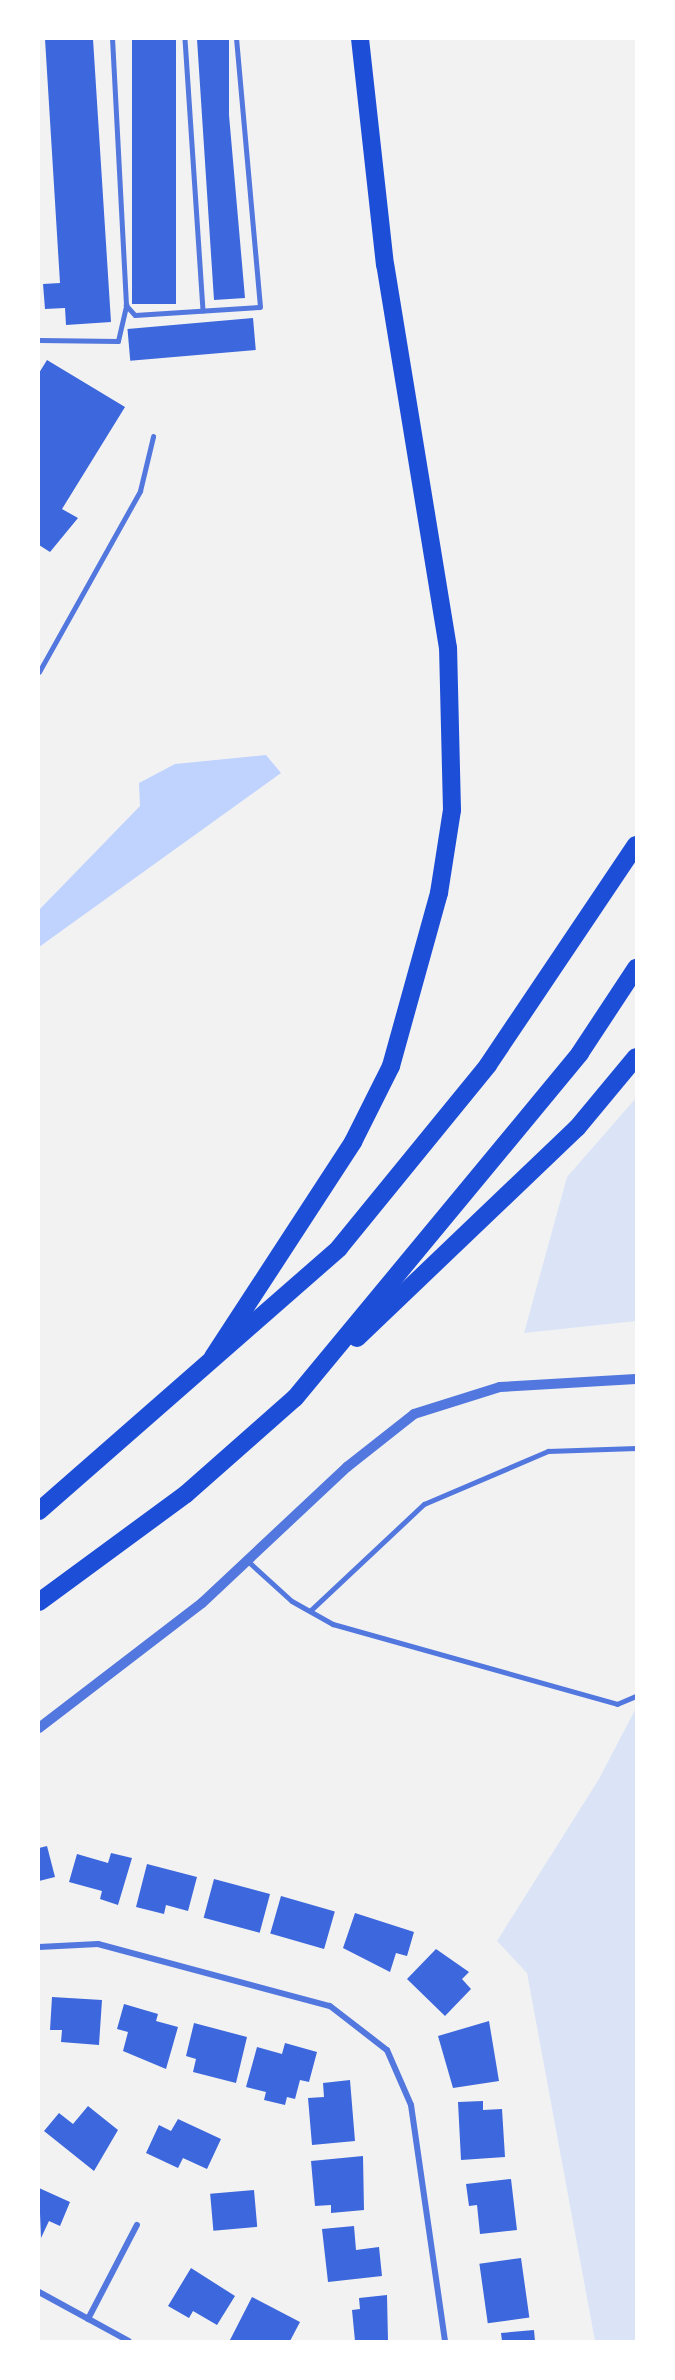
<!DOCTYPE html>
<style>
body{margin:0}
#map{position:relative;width:675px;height:2380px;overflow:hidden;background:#f2f2f2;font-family:Rubik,sans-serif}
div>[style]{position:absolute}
.green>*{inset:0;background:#dbe4f7}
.water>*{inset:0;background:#bfd3fe}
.building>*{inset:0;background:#3d67dc;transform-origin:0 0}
.service>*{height:4.5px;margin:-2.25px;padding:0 2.25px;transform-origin:2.25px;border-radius:2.25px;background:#5277de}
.minor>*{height:6px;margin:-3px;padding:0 3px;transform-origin:3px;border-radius:3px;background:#5277de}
.tertiary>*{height:10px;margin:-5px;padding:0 5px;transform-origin:5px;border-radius:5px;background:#5277de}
.motorway>*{height:18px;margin:-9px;padding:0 9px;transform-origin:9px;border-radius:9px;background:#1d4ed8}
span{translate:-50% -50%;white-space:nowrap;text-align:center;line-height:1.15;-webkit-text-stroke:6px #fff;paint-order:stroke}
.frame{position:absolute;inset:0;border:40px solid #fff;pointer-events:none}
</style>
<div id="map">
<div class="green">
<i style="clip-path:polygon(636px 1098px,636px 1321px,524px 1333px,567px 1177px)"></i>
<i style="clip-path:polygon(636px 1708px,636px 2341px,595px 2341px,527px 1973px,497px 1941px,599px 1779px)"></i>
</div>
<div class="water">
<i style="clip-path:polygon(266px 755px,281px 773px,39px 947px,39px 910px,140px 806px,139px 783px,175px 764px)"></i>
</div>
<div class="building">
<i style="clip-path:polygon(45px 39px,93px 39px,111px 322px,66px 325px,65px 308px,45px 309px,43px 284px,60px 283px)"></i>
<i style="left:132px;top:39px;width:44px;height:265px"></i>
<i style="clip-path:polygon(197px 39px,229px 39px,229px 115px,245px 298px,214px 300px)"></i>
<i style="left:253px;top:318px;width:32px;height:126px;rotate:85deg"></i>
<i style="clip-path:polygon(47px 360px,125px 407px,62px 509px,78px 518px,50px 552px,39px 545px,39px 373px)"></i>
<i style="clip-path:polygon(47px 1846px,55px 1877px,39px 1881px,39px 1848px)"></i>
<i style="clip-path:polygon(111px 1853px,132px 1858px,118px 1905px,100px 1899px,102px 1891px,69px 1882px,77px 1854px,108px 1863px)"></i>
<i style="clip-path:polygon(147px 1864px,197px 1877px,188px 1911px,166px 1905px,164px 1914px,136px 1907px)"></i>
<i style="left:214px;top:1879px;width:58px;height:40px;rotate:15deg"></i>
<i style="left:281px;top:1896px;width:56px;height:39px;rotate:16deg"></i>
<i style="clip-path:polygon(355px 1913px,414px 1932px,407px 1956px,396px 1953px,390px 1972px,343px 1948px)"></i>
<i style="clip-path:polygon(436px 1949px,469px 1972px,462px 1979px,471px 1989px,445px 2016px,407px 1979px)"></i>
<i style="clip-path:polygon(52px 1997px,102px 2000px,99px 2045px,61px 2042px,62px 2030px,50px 2030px)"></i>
<i style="clip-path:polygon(124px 2004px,158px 2014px,156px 2021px,178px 2027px,166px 2069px,123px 2051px,128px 2032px,117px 2029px)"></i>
<i style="clip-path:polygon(489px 2021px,499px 2081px,453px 2088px,438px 2036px)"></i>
<i style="clip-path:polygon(194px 2023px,247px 2037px,236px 2083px,193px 2072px,196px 2059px,186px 2056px)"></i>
<i style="clip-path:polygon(285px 2043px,317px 2052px,309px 2082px,300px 2080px,295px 2099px,287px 2097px,285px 2105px,264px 2100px,266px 2092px,246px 2087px,257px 2047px,282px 2054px)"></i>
<i style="clip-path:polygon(350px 2080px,355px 2141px,312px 2145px,308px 2098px,324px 2097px,323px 2083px)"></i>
<i style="clip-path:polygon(483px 2101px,483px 2110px,502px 2109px,505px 2157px,461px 2160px,458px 2102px)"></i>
<i style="clip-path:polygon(88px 2106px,118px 2130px,94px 2171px,44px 2131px,59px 2113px,73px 2124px)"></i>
<i style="clip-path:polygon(178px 2119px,221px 2139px,207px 2169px,183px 2158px,178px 2168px,146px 2153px,159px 2125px,171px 2131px)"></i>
<i style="clip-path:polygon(363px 2156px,364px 2210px,331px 2213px,331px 2205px,315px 2206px,311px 2161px)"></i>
<i style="clip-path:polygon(511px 2179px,517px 2230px,480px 2234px,477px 2205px,469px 2206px,466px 2184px)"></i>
<i style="clip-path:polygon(39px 2188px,70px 2202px,60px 2226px,49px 2221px,41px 2238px)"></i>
<i style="left:254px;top:2190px;width:37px;height:44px;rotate:85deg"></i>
<i style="clip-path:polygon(354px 2226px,356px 2250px,379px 2247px,382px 2276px,328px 2282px,322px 2229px)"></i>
<i style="left:521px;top:2258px;width:60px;height:42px;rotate:82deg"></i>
<i style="clip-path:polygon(191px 2268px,235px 2296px,217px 2325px,193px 2311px,189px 2318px,168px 2306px)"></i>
<i style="clip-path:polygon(387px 2295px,388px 2341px,355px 2341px,352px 2310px,360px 2309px,359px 2298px)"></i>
<i style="clip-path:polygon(252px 2297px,300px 2322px,290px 2341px,230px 2340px)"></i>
<i style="clip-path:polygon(534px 2330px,535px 2341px,502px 2341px,501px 2333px)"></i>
</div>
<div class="service">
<i style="left:185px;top:39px;width:272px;rotate:86.2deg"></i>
<i style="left:126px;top:305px;width:13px;rotate:48deg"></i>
<i style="left:135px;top:315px;width:125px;rotate:-3.7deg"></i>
<i style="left:260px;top:307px;width:269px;rotate:-95.1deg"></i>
<i style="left:39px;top:340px;width:79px;rotate:0.7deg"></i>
<i style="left:118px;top:341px;width:37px;rotate:-77deg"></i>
<i style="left:126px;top:305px;width:266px;rotate:-93deg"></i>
<i style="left:39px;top:672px;width:207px;rotate:-60.8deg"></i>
<i style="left:140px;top:491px;width:56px;rotate:-76.5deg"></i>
<i style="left:248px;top:1561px;width:59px;rotate:42.3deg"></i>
<i style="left:292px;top:1601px;width:47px;rotate:29.3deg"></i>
<i style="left:333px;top:1624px;width:295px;rotate:15.7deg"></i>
<i style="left:617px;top:1704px;width:21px;rotate:-23deg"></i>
<i style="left:310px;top:1611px;width:156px;rotate:-43.2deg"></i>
<i style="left:424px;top:1504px;width:135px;rotate:-23.1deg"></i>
<i style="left:548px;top:1451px;width:88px;rotate:-2deg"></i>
</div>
<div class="minor">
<i style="left:39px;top:1947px;width:59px;rotate:-2.9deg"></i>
<i style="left:98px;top:1944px;width:240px;rotate:15deg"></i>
<i style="left:330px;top:2006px;width:72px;rotate:37.7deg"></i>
<i style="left:387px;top:2050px;width:60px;rotate:66.4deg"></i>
<i style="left:411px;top:2105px;width:238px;rotate:81.8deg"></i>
<i style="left:39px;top:2292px;width:102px;rotate:28.6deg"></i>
<i style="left:88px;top:2319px;width:106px;rotate:-62.5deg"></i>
</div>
<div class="tertiary">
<i style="left:39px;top:1728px;width:205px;rotate:-37.5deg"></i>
<i style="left:202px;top:1603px;width:199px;rotate:-43.2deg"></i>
<i style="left:347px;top:1467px;width:85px;rotate:-38.3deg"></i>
<i style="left:414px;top:1414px;width:90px;rotate:-17.4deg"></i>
<i style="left:500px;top:1387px;width:136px;rotate:-3.4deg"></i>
</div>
<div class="motorway">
<i style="left:357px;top:1338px;width:304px;rotate:-43.7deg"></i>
<i style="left:577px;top:1128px;width:92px;rotate:-50.3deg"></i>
<i style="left:213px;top:1357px;width:257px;rotate:-56.9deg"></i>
<i style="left:353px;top:1142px;width:85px;rotate:-63.4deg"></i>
<i style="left:391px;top:1066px;width:180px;rotate:-74.5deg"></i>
<i style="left:439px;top:893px;width:84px;rotate:-81.1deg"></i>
<i style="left:452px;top:810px;width:162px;rotate:-91.4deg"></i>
<i style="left:448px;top:648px;width:388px;rotate:-99.3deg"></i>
<i style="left:385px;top:265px;width:227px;rotate:-96.3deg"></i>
<i style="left:39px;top:1511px;width:399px;rotate:-41.2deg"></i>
<i style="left:339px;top:1248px;width:236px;rotate:-50.8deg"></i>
<i style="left:488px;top:1065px;width:265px;rotate:-56.1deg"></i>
<i style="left:39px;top:1602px;width:182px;rotate:-36.3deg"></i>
<i style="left:186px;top:1494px;width:145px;rotate:-41.4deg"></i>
<i style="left:295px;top:1398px;width:447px;rotate:-50.4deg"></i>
<i style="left:580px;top:1053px;width:102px;rotate:-56.6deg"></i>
</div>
<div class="frame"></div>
</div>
